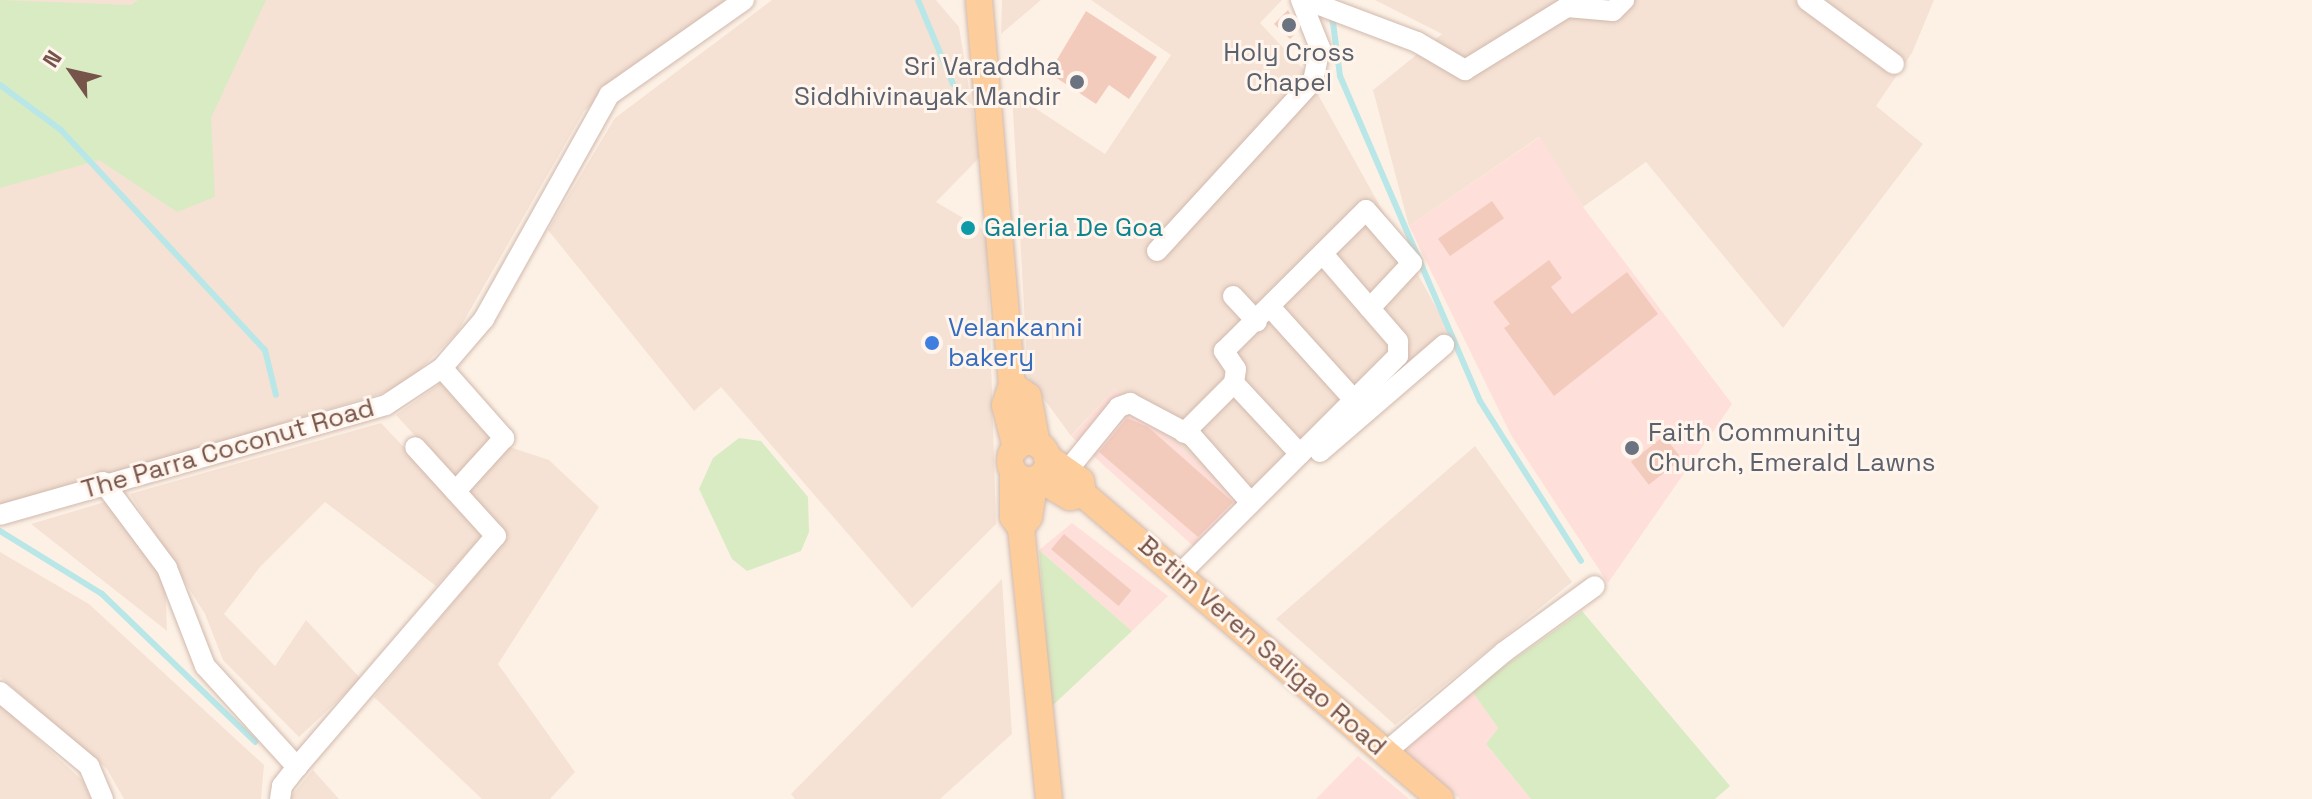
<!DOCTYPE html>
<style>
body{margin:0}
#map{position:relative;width:2312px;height:799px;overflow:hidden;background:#fdf1e6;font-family:"Space Grotesk",sans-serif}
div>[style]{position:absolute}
.residential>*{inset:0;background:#f5e2d4}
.commercial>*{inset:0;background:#fedfd9;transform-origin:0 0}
.green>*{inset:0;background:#d9ebc3}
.stream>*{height:6px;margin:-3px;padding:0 3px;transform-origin:3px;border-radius:3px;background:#b9e7e8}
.building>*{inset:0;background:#f3cbbc;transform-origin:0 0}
.roads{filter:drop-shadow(0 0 2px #d1b9ad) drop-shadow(0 0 2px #d1b9ad)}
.minor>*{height:20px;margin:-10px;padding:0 10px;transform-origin:10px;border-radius:10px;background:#fff}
.major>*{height:26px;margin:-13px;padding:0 13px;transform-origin:13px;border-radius:13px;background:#fdcd9c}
.major>.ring{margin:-13px;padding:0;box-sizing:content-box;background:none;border:26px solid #fdcd9c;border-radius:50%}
.dots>*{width:22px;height:22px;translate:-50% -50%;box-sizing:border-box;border:4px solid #fff5ed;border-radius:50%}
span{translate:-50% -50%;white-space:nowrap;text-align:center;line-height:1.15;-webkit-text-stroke:6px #fff5ed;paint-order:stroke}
.worship-label{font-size:26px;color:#5b616d}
.right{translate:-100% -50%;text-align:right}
.left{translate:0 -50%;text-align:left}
.culture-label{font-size:26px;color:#0d838f}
.shop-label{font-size:26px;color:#366cbe}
.street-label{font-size:26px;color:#775449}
.north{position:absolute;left:32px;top:32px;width:80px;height:80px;-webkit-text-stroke:6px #fff5ed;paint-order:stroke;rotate:304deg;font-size:22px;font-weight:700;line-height:32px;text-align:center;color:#775449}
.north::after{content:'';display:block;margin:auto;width:28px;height:36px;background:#775449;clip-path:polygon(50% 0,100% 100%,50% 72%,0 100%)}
</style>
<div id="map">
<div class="residential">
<i style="clip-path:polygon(0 0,728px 0,584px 111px,457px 333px,402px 387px,0 509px)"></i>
<i style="clip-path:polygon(772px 0,936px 0,959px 27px,980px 157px,936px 202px,987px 232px,996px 524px,912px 608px,721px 387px,694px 411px,548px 230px,615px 118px)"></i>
<i style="clip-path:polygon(1002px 0,1041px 0,1001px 34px)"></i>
<i style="clip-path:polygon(1091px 0,1282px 0,1260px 23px,1305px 71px,1452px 336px,1250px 511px,1115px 388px,1071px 436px,1028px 377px,1012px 93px,1105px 154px,1171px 55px)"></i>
<i style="clip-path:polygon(1375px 0,1934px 0,1912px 53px,1876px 106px,1923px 144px,1783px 328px,1646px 162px,1583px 207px,1539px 137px,1409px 226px,1373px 90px,1442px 34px)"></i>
<i style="clip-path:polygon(441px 383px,494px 442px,549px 460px,599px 507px,498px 664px,575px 772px,550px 799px,482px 799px,374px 697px,508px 537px,396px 415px)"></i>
<i style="clip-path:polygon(381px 423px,485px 533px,436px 586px,325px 502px,260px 567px,224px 614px,275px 666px,306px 620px,361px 679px,299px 737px,223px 660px,205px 614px,130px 494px)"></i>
<i style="clip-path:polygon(1475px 446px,1572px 582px,1395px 725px,1276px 619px)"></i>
<i style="clip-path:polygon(105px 502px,165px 578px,167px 631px,31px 524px)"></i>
<i style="clip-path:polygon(0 552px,89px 604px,264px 765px,261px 799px,124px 799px,107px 769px,0 677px)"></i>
<i style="clip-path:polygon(1002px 579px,1012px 734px,940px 799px,795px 799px,791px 794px)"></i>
<i style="clip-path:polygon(0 704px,84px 782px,91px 799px,0 799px)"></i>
<i style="clip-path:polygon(313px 770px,339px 799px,289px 799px)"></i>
</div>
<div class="commercial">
<i style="clip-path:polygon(1540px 137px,1583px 207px,1732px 404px,1608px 583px,1511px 435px,1409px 226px)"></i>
<i style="left:1115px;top:388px;width:183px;height:65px;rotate:42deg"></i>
<i style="clip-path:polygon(1072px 523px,1168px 596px,1132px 631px,1039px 550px)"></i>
<i style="clip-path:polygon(1471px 690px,1498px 728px,1486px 744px,1531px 799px,1460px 799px,1398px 747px)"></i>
<i style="clip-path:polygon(1358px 756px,1409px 799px,1316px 799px)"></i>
</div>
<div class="green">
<i style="clip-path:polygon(0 0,131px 5px,138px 0,266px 0,211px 118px,215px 197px,177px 212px,99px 160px,0 188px)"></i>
<i style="clip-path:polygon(739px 438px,761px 441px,808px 497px,809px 532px,801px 551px,747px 571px,732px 559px,699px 489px,713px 458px)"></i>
<i style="clip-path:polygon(1039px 550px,1132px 631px,1051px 707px)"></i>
<i style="clip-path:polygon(1582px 611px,1730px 786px,1715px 799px,1531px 799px,1486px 744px,1498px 728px,1471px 690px)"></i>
</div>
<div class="stream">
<i style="left:918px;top:0;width:91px;rotate:67.4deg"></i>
<i style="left:1332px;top:15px;width:62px;rotate:82.5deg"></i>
<i style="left:1340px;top:76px;width:354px;rotate:66.7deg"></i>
<i style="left:1480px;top:401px;width:189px;rotate:57.7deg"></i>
<i style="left:0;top:85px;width:76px;rotate:36.4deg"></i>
<i style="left:61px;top:130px;width:300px;rotate:47.2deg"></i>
<i style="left:265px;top:350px;width:46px;rotate:76.3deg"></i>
<i style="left:0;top:531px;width:120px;rotate:31.7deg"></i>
<i style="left:102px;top:594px;width:213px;rotate:44deg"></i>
</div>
<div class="building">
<i style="clip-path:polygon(1288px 10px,1299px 30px,1290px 39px,1274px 24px)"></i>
<i style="clip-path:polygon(1086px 11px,1157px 57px,1129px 99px,1109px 85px,1096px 104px,1049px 73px)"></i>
<i style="left:1492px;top:201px;width:21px;height:66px;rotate:55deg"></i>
<i style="clip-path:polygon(1549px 260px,1562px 278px,1551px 287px,1572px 314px,1627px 272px,1658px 314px,1554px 396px,1504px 328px,1510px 324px,1493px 302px)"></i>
<i style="clip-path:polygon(1127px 418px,1148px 427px,1233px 502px,1198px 537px,1099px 452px)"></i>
<i style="left:1664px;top:436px;width:29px;height:42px;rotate:52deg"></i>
<i style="left:1064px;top:534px;width:88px;height:20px;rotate:40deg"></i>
</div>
<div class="roads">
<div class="minor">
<i style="left:1306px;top:0;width:119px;rotate:20.7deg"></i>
<i style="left:1417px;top:42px;width:56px;rotate:30.3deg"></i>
<i style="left:1465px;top:70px;width:120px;rotate:-31.7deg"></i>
<i style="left:1567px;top:7px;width:46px;rotate:5deg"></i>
<i style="left:1613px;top:11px;width:16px;rotate:-45deg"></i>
<i style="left:1807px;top:0;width:108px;rotate:36.3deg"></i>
<i style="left:1157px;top:251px;width:231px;rotate:-47.5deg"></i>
<i style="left:1313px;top:81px;width:34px;rotate:-78deg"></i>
<i style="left:1320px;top:48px;width:52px;rotate:-111.6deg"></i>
<i style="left:1233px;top:296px;width:35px;rotate:47deg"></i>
<i style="left:1271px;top:308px;width:124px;rotate:47.9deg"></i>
<i style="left:442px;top:368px;width:94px;rotate:48.5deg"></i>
<i style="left:504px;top:438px;width:72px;rotate:132.2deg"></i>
<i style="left:1234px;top:383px;width:14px;rotate:-82deg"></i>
<i style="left:1236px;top:369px;width:22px;rotate:-124deg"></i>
<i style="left:1224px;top:351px;width:200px;rotate:-44.8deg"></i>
<i style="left:1366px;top:210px;width:70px;rotate:49deg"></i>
<i style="left:1412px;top:263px;width:62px;rotate:133deg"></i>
<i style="left:1184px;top:433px;width:71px;rotate:-45deg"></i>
<i style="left:1234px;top:383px;width:97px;rotate:47.1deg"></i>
<i style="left:1320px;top:452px;width:164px;rotate:-40.8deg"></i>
<i style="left:1067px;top:471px;width:82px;rotate:-50.9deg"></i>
<i style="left:1119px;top:407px;width:12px;rotate:-20deg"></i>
<i style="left:1130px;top:403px;width:70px;rotate:28deg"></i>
<i style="left:1192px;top:436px;width:89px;rotate:48.6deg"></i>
<i style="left:103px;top:482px;width:107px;rotate:53.3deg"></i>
<i style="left:167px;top:568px;width:105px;rotate:68.8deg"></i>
<i style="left:205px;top:666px;width:137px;rotate:47.7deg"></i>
<i style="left:0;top:515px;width:401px;rotate:-15.9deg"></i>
<i style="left:386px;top:405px;width:67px;rotate:-33.5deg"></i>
<i style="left:442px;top:368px;width:65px;rotate:-49.4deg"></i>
<i style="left:484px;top:319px;width:257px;rotate:-60.8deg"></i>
<i style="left:609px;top:95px;width:165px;rotate:-35.1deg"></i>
<i style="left:1181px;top:573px;width:307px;rotate:-45deg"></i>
<i style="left:1398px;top:356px;width:15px;rotate:-90deg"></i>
<i style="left:1398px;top:341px;width:115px;rotate:-130.8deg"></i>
<i style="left:0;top:692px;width:116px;rotate:39.7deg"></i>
<i style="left:89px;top:766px;width:36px;rotate:67deg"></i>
<i style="left:1386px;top:752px;width:155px;rotate:-40.3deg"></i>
<i style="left:1504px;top:652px;width:112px;rotate:-36deg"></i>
<i style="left:280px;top:799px;width:13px;rotate:-81deg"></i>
<i style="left:282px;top:786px;width:24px;rotate:-52deg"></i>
<i style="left:297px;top:767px;width:305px;rotate:-49.3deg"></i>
<i style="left:496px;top:536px;width:120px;rotate:-132.3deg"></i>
</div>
<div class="major">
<i style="left:979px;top:0;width:386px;rotate:85.1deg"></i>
<i class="ring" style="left:1010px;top:442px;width:12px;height:12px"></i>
<i style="left:1016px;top:448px;width:44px;rotate:-104.3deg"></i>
<i style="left:1005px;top:405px;width:21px;rotate:-71deg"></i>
<i style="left:1012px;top:385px;width:19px;rotate:35deg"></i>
<i style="left:1028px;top:396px;width:49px;rotate:79.4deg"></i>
<i style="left:1013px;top:471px;width:46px;rotate:90deg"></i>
<i style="left:1013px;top:517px;width:14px;rotate:54deg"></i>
<i style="left:1021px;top:528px;width:14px;rotate:-54deg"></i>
<i style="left:1029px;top:517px;width:38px;rotate:-81deg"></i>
<i style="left:1038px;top:478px;width:37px;rotate:31deg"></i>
<i style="left:1070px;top:497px;width:13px;rotate:-13deg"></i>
<i style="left:1083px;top:494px;width:13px;rotate:-99deg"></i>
<i style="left:1081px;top:481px;width:42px;rotate:-144.8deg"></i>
<i style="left:1083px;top:494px;width:470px;rotate:40.5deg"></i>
<i style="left:1021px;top:528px;width:272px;rotate:84.1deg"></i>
</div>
</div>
<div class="dots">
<i style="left:1289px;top:25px;background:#6b7280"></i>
<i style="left:1077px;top:82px;background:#6b7280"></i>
<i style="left:968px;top:228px;background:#0f9aa8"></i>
<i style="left:932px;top:343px;background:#3f7fe0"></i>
<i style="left:1632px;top:448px;background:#6b7280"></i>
</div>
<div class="worship-label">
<span style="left:1289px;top:68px">Holy Cross<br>Chapel</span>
<span class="right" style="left:1061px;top:82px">Sri Varaddha<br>Siddhivinayak Mandir</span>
<span class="left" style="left:1648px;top:448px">Faith Community<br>Church, Emerald Lawns</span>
</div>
<div class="culture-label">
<span class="left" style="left:984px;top:228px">Galeria De Goa</span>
</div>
<div class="shop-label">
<span class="left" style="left:948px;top:343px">Velankanni<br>bakery</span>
</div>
<div class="street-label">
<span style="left:228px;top:449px;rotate:-16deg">The Parra Coconut Road</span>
<span style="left:1262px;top:646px;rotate:41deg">Betim Veren Saligao Road</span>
</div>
<div class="north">N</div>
</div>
